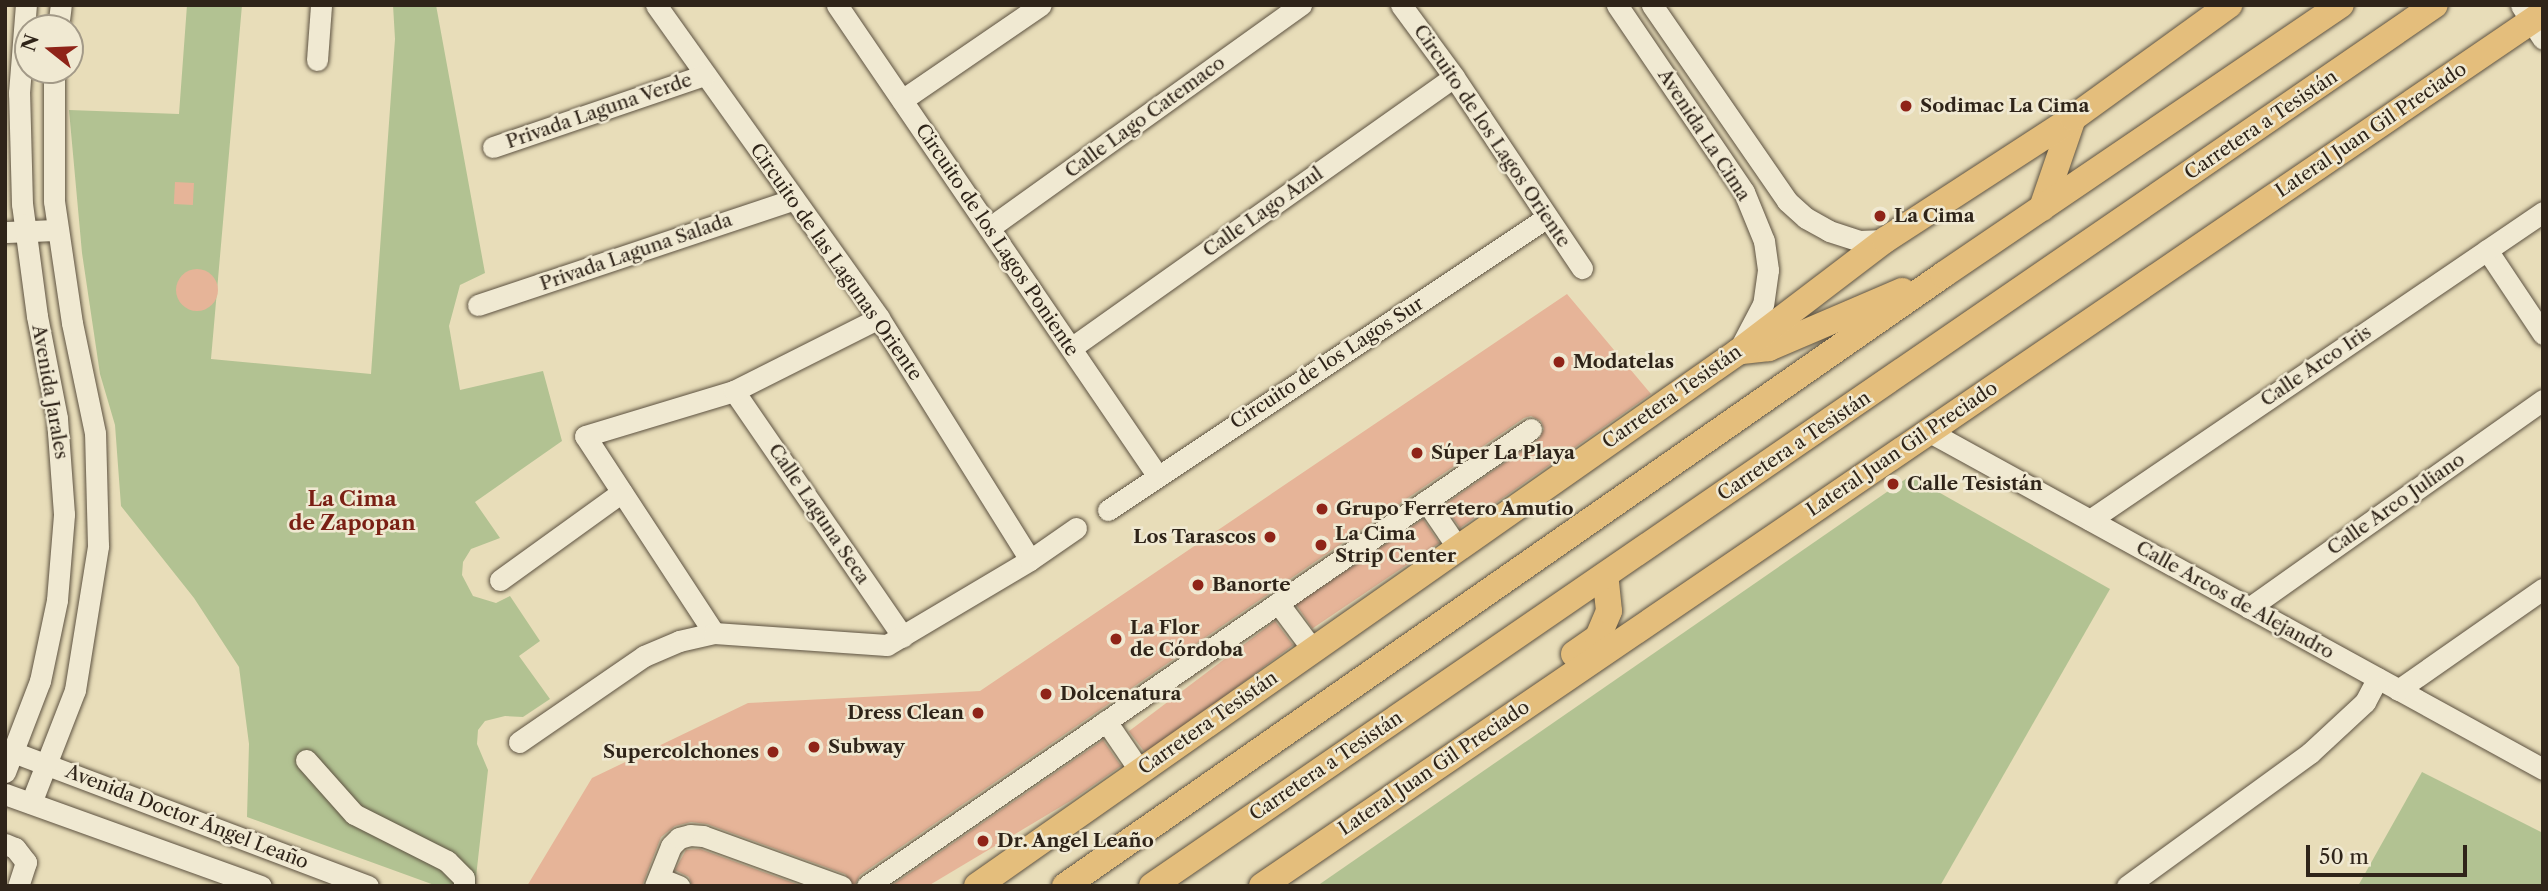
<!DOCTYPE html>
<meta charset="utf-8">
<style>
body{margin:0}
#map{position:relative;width:2548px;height:891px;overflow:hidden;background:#e8ddb9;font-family:"Libre Caslon Text",serif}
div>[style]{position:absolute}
.green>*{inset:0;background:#b2c292}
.building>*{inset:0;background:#e6b498;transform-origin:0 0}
.round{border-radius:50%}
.roads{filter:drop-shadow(0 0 2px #5d5241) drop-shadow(0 0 2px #5d5241)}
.minor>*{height:21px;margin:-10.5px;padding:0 10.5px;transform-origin:10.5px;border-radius:10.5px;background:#f0e9d2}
.major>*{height:26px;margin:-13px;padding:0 13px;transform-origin:13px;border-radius:13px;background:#e4be7c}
.dots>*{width:19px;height:19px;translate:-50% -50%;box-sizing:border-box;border:4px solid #f0e9d2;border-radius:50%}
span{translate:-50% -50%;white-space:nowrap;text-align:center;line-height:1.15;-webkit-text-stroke:5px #f0e9d2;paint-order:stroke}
.poi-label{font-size:19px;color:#2f2419;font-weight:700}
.left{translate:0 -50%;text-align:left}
.right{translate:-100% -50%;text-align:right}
.street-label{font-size:19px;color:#2f2419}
.neighbourhood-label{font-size:21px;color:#7a1f14;font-weight:700}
.frame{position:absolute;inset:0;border:7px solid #2f2419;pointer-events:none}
.north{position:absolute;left:14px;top:14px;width:70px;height:70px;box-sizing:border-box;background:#f0e9d2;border:2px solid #a39a88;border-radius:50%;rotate:288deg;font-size:19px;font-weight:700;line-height:28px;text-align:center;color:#2f2419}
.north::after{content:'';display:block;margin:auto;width:24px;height:32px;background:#8f2418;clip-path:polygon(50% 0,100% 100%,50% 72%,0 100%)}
.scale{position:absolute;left:2306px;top:845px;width:161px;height:32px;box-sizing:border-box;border:4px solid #2f2419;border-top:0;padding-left:9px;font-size:21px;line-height:24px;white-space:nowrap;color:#2f2419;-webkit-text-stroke:5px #f0e9d2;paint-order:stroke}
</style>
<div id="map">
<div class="green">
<i style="clip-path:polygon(187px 5px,242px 5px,211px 359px,371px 374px,395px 39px,393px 5px,436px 5px,485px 273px,460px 285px,449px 326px,460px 390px,543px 371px,562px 441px,475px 502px,500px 538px,471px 549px,463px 562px,462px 575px,473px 596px,496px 603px,510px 596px,540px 641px,519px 656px,550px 699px,523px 717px,505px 716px,485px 721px,478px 730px,477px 744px,488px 770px,475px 886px,437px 886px,247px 817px,249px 744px,239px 667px,194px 598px,121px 506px,115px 425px,100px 374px,82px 253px,69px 110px,179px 114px)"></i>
<i style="clip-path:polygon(1910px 476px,2110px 589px,1940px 886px,1317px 886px)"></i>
<i style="clip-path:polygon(2422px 772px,2543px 833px,2543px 886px,2358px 886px)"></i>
</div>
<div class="building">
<i style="left:175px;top:182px;width:19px;height:22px;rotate:3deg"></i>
<i class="round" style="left:176px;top:269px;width:42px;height:42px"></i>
<i style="clip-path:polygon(1567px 294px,1651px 394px,1460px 528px,1444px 505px,1539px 439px,1544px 429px,1541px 421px,1531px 416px,1524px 418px,860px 875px,854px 886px,845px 874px,707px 824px,691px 822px,675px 826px,661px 837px,642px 886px,527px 886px,592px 778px,748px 703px,980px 691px)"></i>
<i style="left:1423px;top:519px;width:29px;height:153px;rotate:56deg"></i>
<i style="left:1275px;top:621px;width:30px;height:183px;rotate:53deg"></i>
<i style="clip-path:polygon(1103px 740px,1121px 766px,1072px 800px,928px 886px,891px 886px)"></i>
<i style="clip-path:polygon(700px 849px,802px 886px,692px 886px,689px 877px,675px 870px,686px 850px)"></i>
</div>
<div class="roads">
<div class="minor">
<i style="left:656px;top:5px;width:384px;rotate:54.5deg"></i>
<i style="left:879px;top:318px;width:285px;rotate:58deg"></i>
<i style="left:837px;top:5px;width:569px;rotate:55.75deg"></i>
<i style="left:1401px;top:5px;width:89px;rotate:53.6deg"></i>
<i style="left:1454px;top:77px;width:230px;rotate:56.2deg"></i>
<i style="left:1617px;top:5px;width:226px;rotate:55.8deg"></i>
<i style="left:1744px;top:192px;width:53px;rotate:67.8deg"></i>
<i style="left:1764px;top:241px;width:29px;rotate:82deg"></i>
<i style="left:1768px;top:270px;width:34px;rotate:98deg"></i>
<i style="left:1763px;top:304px;width:47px;rotate:117.6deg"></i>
<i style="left:1652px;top:5px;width:238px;rotate:55.4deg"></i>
<i style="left:1787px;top:201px;width:25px;rotate:42deg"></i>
<i style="left:1806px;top:218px;width:26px;rotate:29deg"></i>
<i style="left:1829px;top:231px;width:32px;rotate:18deg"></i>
<i style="left:1859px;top:241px;width:26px;rotate:-2deg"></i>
<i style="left:2521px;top:5px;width:40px;rotate:57.1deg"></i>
<i style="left:58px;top:28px;width:23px;rotate:-83deg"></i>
<i style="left:317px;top:60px;width:55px;rotate:-85.8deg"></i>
<i style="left:902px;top:100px;width:168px;rotate:-34.4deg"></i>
<i style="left:493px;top:147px;width:224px;rotate:-18.8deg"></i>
<i style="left:989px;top:228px;width:384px;rotate:-35.6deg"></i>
<i style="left:5px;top:232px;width:52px;rotate:-2.2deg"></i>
<i style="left:2487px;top:250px;width:101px;rotate:56.3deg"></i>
<i style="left:478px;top:305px;width:333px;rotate:-18.5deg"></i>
<i style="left:1071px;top:348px;width:469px;rotate:-35.3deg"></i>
<i style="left:734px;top:391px;width:298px;rotate:55.5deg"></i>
<i style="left:1928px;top:431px;width:702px;rotate:28.79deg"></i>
<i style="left:1426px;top:501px;width:57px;rotate:55.8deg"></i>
<i style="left:1108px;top:510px;width:526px;rotate:-33.69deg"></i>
<i style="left:2090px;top:520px;width:548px;rotate:-34.21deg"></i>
<i style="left:500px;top:580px;width:150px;rotate:-35.8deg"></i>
<i style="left:1278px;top:603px;width:59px;rotate:53.3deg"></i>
<i style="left:2249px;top:608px;width:360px;rotate:-35.3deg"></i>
<i style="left:714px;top:633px;width:235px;rotate:-123.2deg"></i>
<i style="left:585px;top:436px;width:156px;rotate:-16.8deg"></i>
<i style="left:734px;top:391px;width:162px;rotate:-26.7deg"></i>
<i style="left:2398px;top:690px;width:177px;rotate:-34.9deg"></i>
<i style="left:1106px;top:721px;width:60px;rotate:55.8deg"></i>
<i style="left:519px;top:742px;width:152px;rotate:-34.5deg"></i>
<i style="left:644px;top:656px;width:38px;rotate:-23deg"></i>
<i style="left:679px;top:641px;width:36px;rotate:-13deg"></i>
<i style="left:714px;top:633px;width:173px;rotate:4deg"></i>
<i style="left:887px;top:645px;width:166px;rotate:-30.7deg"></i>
<i style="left:1030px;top:560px;width:56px;rotate:-34.8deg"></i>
<i style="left:5px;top:749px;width:388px;rotate:20.7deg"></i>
<i style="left:306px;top:760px;width:72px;rotate:48.4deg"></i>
<i style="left:354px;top:814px;width:104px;rotate:26.8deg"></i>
<i style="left:447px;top:861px;width:24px;rotate:45deg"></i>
<i style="left:464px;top:878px;width:8px;rotate:90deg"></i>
<i style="left:5px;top:772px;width:97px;rotate:-69deg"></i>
<i style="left:40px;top:681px;width:83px;rotate:-78.1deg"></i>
<i style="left:57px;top:600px;width:86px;rotate:-85.3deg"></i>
<i style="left:64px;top:514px;width:96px;rotate:-94.2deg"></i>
<i style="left:57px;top:418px;width:104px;rotate:-101.1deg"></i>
<i style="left:37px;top:316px;width:113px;rotate:-97.6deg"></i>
<i style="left:22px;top:204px;width:111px;rotate:-91.5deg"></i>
<i style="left:19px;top:93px;width:88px;rotate:-85.5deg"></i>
<i style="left:5px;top:794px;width:272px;rotate:19.8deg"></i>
<i style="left:31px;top:803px;width:121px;rotate:-68.7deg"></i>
<i style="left:75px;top:690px;width:146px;rotate:-80.9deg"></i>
<i style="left:98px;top:546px;width:113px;rotate:-91.5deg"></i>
<i style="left:95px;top:433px;width:112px;rotate:-101.8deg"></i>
<i style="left:72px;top:323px;width:123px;rotate:-98.4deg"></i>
<i style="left:54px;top:201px;width:131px;rotate:-90deg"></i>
<i style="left:5px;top:844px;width:11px;rotate:22deg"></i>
<i style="left:15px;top:848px;width:18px;rotate:52deg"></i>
<i style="left:26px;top:862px;width:25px;rotate:108deg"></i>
<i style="left:659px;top:878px;width:22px;rotate:22deg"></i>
<i style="left:655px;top:886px;width:43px;rotate:-68.2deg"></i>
<i style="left:671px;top:846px;width:11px;rotate:-45deg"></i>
<i style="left:679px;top:838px;width:11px;rotate:-15deg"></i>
<i style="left:690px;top:835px;width:13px;rotate:4deg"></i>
<i style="left:703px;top:836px;width:147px;rotate:19.9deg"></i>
<i style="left:867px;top:886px;width:806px;rotate:-34.54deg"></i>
<i style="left:2127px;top:886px;width:226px;rotate:-36deg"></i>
<i style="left:2310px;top:753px;width:75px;rotate:-42.8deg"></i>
<i style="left:2365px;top:702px;width:27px;rotate:-62deg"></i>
</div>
<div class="major">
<i style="left:2042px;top:208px;width:95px;rotate:-71deg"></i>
<i style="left:1742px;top:351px;width:27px;rotate:-6deg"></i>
<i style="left:1769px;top:348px;width:145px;rotate:-23.2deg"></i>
<i style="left:1574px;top:654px;width:29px;rotate:-35deg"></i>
<i style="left:1598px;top:637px;width:28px;rotate:-67deg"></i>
<i style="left:1609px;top:611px;width:36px;rotate:-96deg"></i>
<i style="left:977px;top:886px;width:930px;rotate:-35.06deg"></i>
<i style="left:1738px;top:352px;width:185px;rotate:-37.3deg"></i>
<i style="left:1885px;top:240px;width:224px;rotate:-33deg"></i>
<i style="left:2073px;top:118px;width:193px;rotate:-35.9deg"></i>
<i style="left:1065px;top:886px;width:1070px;rotate:-34.83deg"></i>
<i style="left:1943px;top:275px;width:481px;rotate:-34.2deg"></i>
<i style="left:1152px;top:886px;width:1556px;rotate:-34.48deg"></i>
<i style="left:1262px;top:886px;width:1550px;rotate:-34.27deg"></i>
</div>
</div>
<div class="dots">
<i style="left:1906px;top:106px;background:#8f2418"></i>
<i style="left:1880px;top:216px;background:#8f2418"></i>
<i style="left:1559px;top:362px;background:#8f2418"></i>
<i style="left:1417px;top:453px;background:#8f2418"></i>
<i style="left:1893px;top:484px;background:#8f2418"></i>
<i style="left:1322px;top:509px;background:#8f2418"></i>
<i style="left:1270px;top:537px;background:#8f2418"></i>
<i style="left:1321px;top:545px;background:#8f2418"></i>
<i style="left:1198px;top:585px;background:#8f2418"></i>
<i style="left:1116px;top:639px;background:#8f2418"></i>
<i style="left:1046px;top:694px;background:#8f2418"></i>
<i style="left:978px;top:713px;background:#8f2418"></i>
<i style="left:814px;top:747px;background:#8f2418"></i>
<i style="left:773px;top:752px;background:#8f2418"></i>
<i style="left:983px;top:841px;background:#8f2418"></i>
</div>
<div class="poi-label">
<span class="left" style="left:1920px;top:106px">Sodimac La Cima</span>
<span class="left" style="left:1894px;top:216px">La Cima</span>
<span class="left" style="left:1573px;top:362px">Modatelas</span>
<span class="left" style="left:1431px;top:453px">Súper La Playa</span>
<span class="left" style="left:1907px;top:484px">Calle Tesistán</span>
<span class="left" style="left:1336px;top:509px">Grupo Ferretero Amutio</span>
<span class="left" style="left:1335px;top:545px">La Cima<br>Strip Center</span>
<span class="right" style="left:1256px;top:537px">Los Tarascos</span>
<span class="left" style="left:1212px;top:585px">Banorte</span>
<span class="left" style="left:1130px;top:639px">La Flor<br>de Córdoba</span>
<span class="left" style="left:1060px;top:694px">Dolcenatura</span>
<span class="right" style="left:964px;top:713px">Dress Clean</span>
<span class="left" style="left:828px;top:747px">Subway</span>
<span class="right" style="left:759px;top:752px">Supercolchones</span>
<span class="left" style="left:997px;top:841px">Dr. Angel Leaño</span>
</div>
<div class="street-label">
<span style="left:599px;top:111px;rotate:-19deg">Privada Laguna Verde</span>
<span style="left:1145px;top:117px;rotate:-36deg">Calle Lago Catemaco</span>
<span style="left:2261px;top:125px;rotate:-34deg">Carretera a Tesistán</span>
<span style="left:2371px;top:130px;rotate:-34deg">Lateral Juan Gil Preciado</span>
<span style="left:1704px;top:135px;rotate:57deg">Avenida La Cima</span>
<span style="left:1492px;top:136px;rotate:56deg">Circuito de los Lagos Oriente</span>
<span style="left:1263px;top:212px;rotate:-35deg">Calle Lago Azul</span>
<span style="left:997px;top:240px;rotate:56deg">Circuito de los Lagos Poniente</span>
<span style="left:636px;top:252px;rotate:-19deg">Privada Laguna Salada</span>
<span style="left:836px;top:262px;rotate:55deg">Circuito de las Lagunas Oriente</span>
<span style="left:1327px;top:363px;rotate:-33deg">Circuito de los Lagos Sur</span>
<span style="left:2316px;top:366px;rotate:-34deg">Calle Arco Iris</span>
<span style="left:50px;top:392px;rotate:80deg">Avenida Jarales</span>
<span style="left:1672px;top:397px;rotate:-35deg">Carretera Tesistán</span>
<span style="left:1794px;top:446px;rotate:-34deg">Carretera a Tesistán</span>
<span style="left:1902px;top:449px;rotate:-34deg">Lateral Juan Gil Preciado</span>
<span style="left:2396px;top:504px;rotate:-35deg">Calle Arco Juliano</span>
<span style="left:819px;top:514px;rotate:56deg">Calle Laguna Seca</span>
<span style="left:2235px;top:600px;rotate:29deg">Calle Arcos de Alejandro</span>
<span style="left:1208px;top:723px;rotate:-35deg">Carretera Tesistán</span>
<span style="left:1326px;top:766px;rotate:-34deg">Carretera a Tesistán</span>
<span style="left:1434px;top:768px;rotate:-34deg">Lateral Juan Gil Preciado</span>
<span style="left:187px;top:817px;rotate:21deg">Avenida Doctor Ángel Leaño</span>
</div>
<div class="neighbourhood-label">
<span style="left:352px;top:511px">La Cima<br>de Zapopan</span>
</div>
<div class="frame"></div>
<div class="north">N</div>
<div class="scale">50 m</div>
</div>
